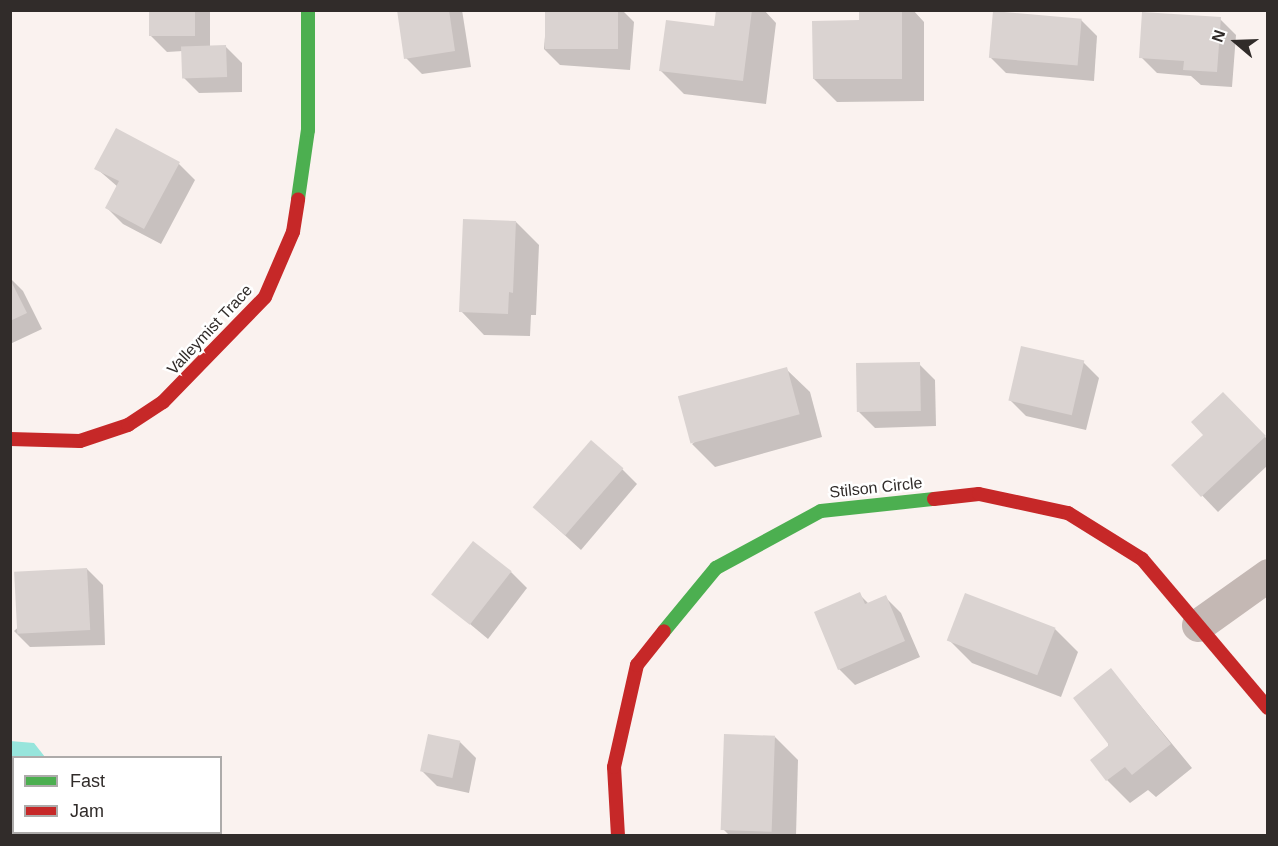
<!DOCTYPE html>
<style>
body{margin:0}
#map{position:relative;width:1278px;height:846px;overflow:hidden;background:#faf2ef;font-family:Helvetica,sans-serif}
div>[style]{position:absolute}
.water>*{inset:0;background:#97e5dc}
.shadow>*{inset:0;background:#0003}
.building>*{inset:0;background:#dad3d1;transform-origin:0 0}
.street>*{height:33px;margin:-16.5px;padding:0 16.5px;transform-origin:16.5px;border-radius:16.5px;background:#c4b8b4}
.fast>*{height:14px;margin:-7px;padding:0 7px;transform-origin:7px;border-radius:7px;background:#4caf50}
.jam>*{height:14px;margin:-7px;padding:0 7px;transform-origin:7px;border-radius:7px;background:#c62828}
span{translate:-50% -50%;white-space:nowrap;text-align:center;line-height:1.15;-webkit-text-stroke:5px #fff;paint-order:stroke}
.street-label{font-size:16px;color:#312c2a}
.frame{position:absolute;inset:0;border:12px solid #312c2a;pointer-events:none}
.legend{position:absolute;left:12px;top:756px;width:210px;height:78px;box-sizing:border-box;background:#fff;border:2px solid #adabaa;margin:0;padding:8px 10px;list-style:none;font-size:18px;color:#312c2a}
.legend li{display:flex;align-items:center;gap:12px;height:30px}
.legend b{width:30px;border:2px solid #adabaa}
.north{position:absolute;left:1206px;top:12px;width:60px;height:60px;-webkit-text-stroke:4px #fff;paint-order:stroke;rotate:289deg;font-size:16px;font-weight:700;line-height:24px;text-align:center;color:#312c2a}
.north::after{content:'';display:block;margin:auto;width:21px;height:27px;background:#312c2a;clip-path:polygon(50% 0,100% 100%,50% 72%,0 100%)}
</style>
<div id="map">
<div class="water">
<i style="clip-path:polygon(10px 741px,34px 743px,45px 757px,14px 758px,11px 802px)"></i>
</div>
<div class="shadow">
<i style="clip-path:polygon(151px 10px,210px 10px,210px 47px,226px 47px,242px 63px,242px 92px,199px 93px,183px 77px,183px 51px,167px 52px,151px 36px)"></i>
<i style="clip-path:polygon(398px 10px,462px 10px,471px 67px,422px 74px,406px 58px)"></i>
<i style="clip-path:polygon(547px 10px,622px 10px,634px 22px,630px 70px,560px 65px,544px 49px)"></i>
<i style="clip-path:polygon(717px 10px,764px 10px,776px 23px,766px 104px,684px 94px,661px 71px,715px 27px)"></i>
<i style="clip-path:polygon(860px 10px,913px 10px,924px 22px,924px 101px,837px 102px,814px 79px,860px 22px)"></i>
<i style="clip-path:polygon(1220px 19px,1236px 35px,1232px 87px,1201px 85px,1191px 76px,1157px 73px,1141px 57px)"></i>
<i style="clip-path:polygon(1081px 20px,1097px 36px,1094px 81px,1006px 73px,990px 57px)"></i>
<i style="clip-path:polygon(179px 164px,195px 180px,161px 244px,123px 224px,107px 208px,118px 187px,96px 168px)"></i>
<i style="clip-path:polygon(516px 222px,539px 245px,536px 315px,531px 315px,530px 336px,484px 335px,461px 311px)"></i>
<i style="clip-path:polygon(10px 278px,23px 291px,42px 329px,10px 344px)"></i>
<i style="clip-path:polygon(1083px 362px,1099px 378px,1086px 430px,1026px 416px,1010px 400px)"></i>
<i style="clip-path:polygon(919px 364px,935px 380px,936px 426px,875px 428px,859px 412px)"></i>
<i style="clip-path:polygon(786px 369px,810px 392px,822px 437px,715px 467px,692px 444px)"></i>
<i style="clip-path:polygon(1239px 410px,1268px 440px,1268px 465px,1218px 512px,1173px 465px)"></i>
<i style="clip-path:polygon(622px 469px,637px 484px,581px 550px,535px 508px)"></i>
<i style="clip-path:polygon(87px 569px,103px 585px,105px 645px,30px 647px,14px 631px)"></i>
<i style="clip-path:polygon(511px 572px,527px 588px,488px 639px,434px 594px)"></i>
<i style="clip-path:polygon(859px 594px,869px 604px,885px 597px,901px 613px,920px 657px,855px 685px,839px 669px)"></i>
<i style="clip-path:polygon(1055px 629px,1078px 652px,1061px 697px,972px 663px,949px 640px)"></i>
<i style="clip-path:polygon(1111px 670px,1192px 768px,1156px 797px,1148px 790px,1130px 803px,1107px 780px)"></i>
<i style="clip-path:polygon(775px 737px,798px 760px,796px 836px,730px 836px,723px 829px)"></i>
<i style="clip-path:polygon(460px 742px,476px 758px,469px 793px,437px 786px,421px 770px)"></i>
</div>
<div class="building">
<i style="left:149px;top:10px;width:46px;height:26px"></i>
<i style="clip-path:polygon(397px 10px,449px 10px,455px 51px,404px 59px)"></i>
<i style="left:545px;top:10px;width:73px;height:39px"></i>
<i style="clip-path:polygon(716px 10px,752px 10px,743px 81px,659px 71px,666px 20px,714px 26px)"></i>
<i style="clip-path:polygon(859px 10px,902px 10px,902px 79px,813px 79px,812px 21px,859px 20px)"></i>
<i style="left:993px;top:11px;width:89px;height:47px;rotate:5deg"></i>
<i style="clip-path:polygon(1142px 12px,1221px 17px,1217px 72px,1183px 70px,1184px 61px,1139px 58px)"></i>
<i style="left:226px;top:45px;width:32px;height:45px;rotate:88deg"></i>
<i style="clip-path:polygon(116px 128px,180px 162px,144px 229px,105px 208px,119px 181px,94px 169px)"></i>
<i style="clip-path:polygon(463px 219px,516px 221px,513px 293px,509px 292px,508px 314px,459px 312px)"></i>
<i style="clip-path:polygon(10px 279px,27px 313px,10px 321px)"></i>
<i style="left:1021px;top:346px;width:65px;height:56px;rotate:13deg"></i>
<i style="left:920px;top:362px;width:49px;height:64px;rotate:89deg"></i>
<i style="left:787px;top:367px;width:49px;height:113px;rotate:75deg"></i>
<i style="clip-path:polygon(1223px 392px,1266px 436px,1201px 497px,1171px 465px,1203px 435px,1191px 422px)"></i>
<i style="left:591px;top:440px;width:43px;height:89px;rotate:41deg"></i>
<i style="left:473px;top:541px;width:49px;height:68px;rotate:38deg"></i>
<i style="left:87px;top:568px;width:62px;height:73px;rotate:87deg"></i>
<i style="clip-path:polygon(860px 592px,865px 604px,886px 595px,905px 641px,838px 670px,814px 612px)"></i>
<i style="left:965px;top:593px;width:97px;height:51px;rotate:21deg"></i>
<i style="clip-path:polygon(1111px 668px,1171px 744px,1132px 775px,1125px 767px,1106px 781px,1090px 760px,1109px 745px,1073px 698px)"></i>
<i style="left:428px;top:734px;width:33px;height:38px;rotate:12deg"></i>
<i style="left:724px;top:734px;width:51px;height:96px;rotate:2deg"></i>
</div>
<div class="street">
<i style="left:1198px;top:625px;width:86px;rotate:-35.5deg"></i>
</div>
<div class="fast">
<i style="left:298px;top:199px;width:70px;rotate:-81.8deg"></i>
<i style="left:308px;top:130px;width:120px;rotate:-90deg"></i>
<i style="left:664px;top:631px;width:82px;rotate:-50.5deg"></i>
<i style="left:716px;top:568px;width:119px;rotate:-28.5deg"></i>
<i style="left:821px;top:511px;width:114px;rotate:-6.1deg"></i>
</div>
<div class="jam">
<i style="left:10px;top:439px;width:70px;rotate:1.6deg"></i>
<i style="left:80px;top:441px;width:51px;rotate:-18.4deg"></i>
<i style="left:128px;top:425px;width:42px;rotate:-33.3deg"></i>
<i style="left:163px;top:402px;width:146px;rotate:-45.8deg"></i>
<i style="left:265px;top:297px;width:71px;rotate:-66.7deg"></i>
<i style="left:293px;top:232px;width:33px;rotate:-81deg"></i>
<i style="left:934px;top:499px;width:45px;rotate:-6.3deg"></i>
<i style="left:979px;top:494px;width:91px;rotate:12.1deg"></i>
<i style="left:1068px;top:513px;width:87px;rotate:31.9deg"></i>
<i style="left:1142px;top:559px;width:195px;rotate:49.8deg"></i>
<i style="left:618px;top:836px;width:69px;rotate:-93.3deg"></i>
<i style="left:614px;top:767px;width:105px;rotate:-77.3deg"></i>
<i style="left:637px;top:665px;width:43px;rotate:-51.5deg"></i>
</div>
<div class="street-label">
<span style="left:210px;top:330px;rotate:-47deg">Valleymist Trace</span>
<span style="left:876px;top:488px;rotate:-6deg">Stilson Circle</span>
</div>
<div class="frame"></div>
<ul class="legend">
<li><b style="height:8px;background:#4caf50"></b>Fast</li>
<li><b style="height:8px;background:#c62828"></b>Jam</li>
</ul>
<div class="north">N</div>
</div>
